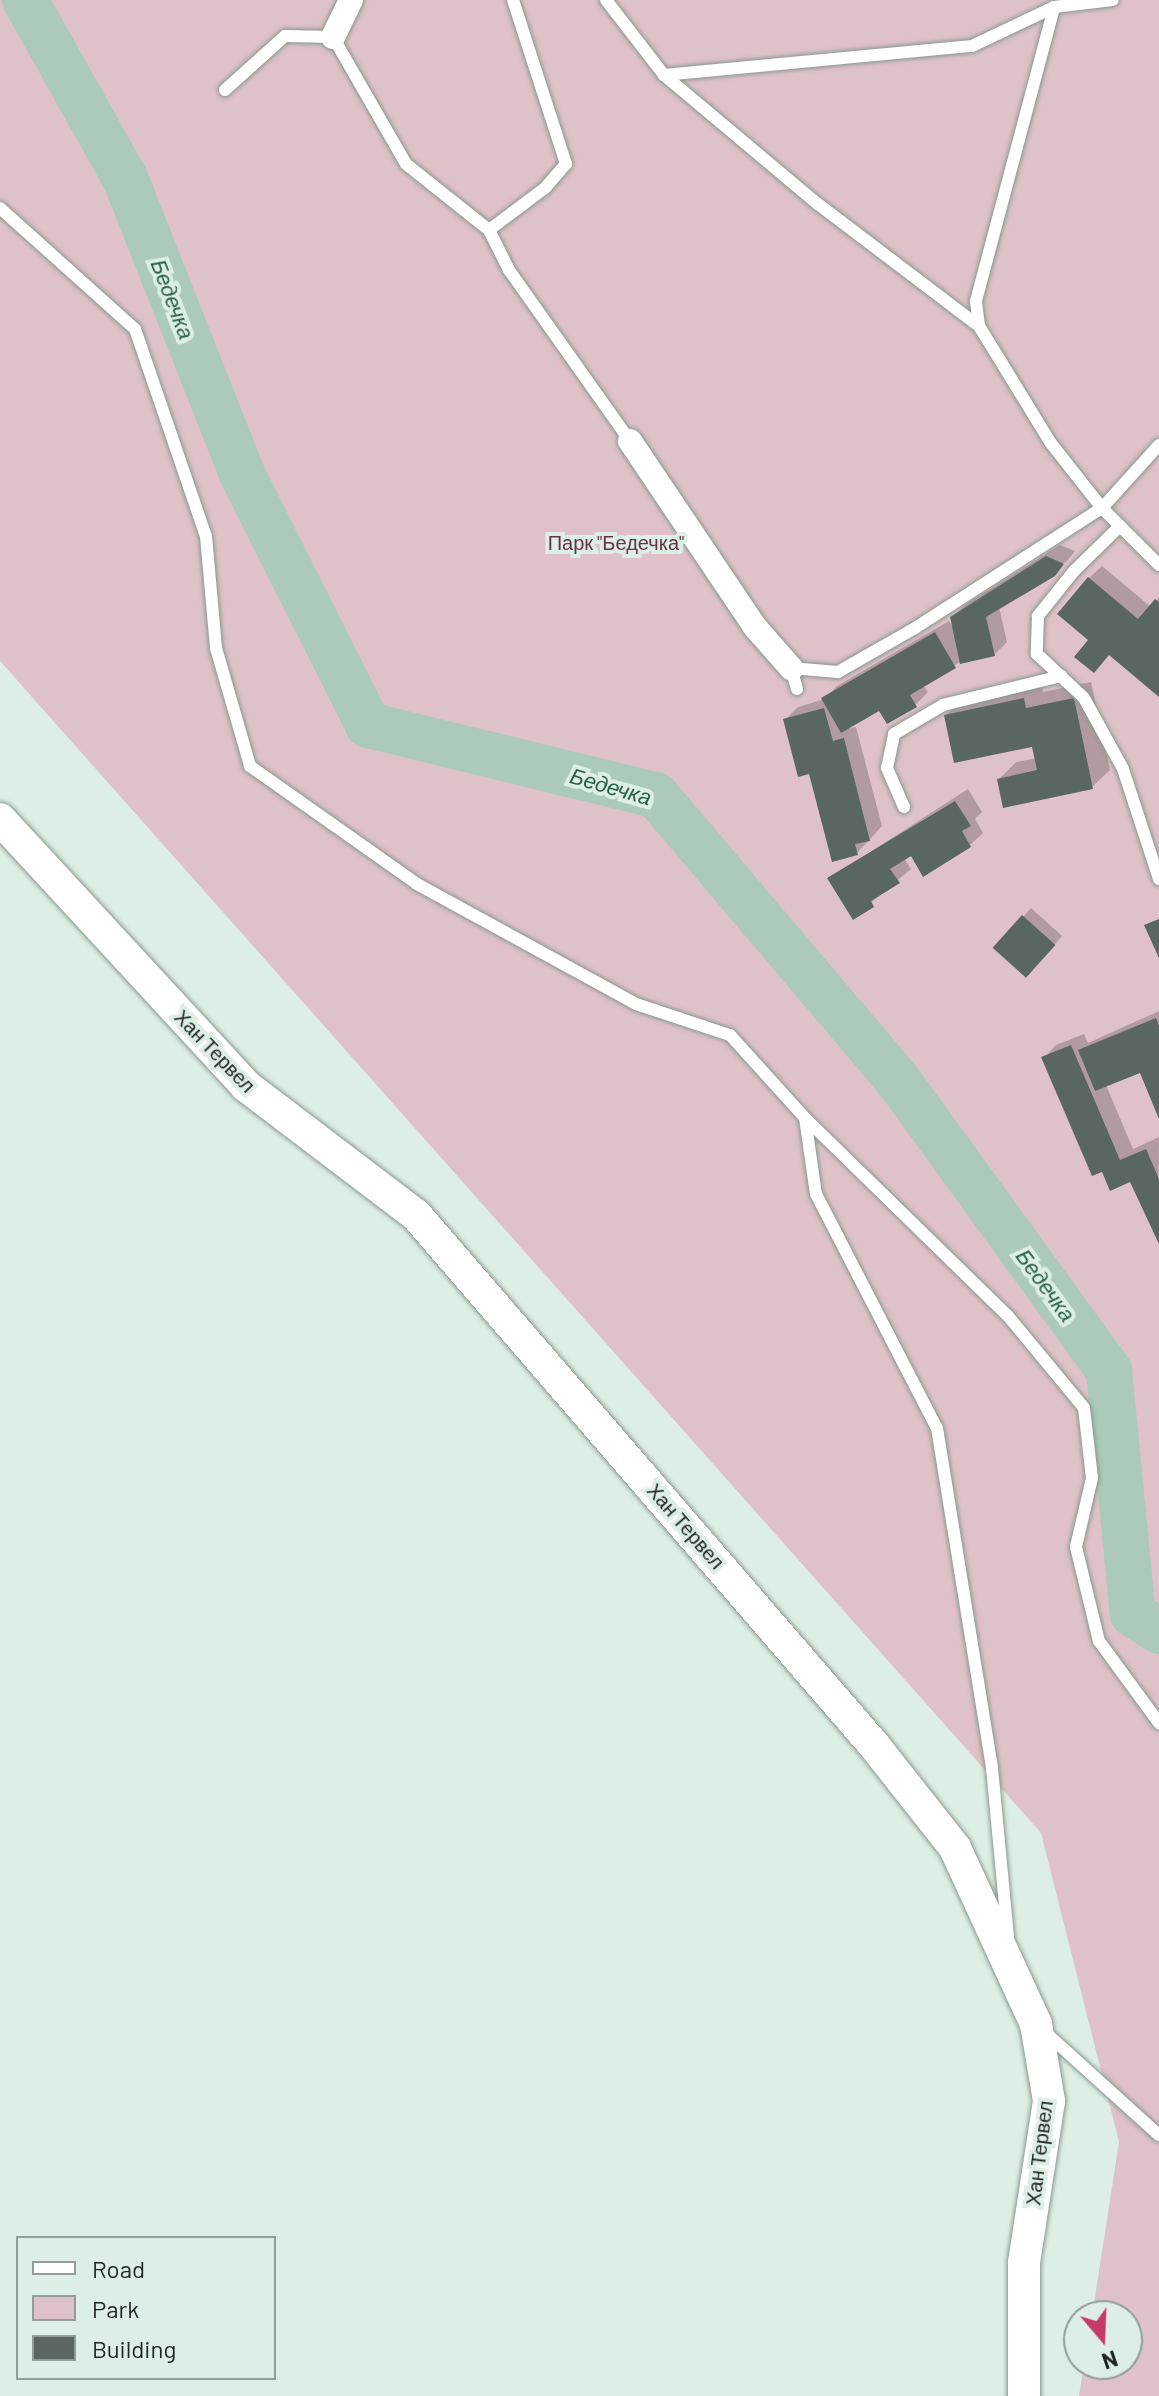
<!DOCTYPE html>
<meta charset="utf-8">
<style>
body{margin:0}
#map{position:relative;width:1159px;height:2396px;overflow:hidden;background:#ddeee5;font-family:Barlow,sans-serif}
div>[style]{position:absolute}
.green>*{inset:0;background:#dfc2c7}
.shadow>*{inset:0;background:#0003;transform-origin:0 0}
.river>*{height:46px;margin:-23px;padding:0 23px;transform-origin:23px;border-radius:23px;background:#abcab9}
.building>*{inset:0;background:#59675f;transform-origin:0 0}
.roads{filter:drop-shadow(0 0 2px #88988f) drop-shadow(0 0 2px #88988f)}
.service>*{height:12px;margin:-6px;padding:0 6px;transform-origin:6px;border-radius:6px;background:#fff}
.minor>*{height:24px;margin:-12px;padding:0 12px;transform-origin:12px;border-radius:12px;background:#fff}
.tertiary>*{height:32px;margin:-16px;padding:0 16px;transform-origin:16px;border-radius:16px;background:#fff}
span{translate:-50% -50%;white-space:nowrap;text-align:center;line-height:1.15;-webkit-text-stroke:8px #ddeee5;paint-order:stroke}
.park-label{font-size:20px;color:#663540}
.street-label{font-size:20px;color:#1e2521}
.water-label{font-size:22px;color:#296047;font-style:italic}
.legend{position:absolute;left:16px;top:2236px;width:260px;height:144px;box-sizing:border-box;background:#ddeee5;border:2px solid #919e97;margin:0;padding:10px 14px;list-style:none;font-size:24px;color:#1e2521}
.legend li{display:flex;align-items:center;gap:16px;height:40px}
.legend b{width:40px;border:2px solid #919e97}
.north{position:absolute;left:1063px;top:2300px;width:80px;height:80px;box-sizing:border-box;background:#ddeee5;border:2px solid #919e97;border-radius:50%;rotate:161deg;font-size:22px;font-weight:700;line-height:32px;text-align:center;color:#1e2521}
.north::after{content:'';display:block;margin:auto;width:28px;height:36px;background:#c73966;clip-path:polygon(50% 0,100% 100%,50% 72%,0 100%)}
</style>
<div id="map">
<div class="green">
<i style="clip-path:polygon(0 0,1159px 0,1159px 2396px,1079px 2396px,1084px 2364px,1127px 2364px,1127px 2316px,1092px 2316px,1119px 2142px,1041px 1833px,0 661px)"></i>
</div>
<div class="shadow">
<i style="clip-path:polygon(1060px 545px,1075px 551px,1067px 561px,999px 607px,1007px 642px,994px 655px,960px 662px,923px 685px,928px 692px,915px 705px,880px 708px,847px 729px,856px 727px,882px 826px,857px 853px,785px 720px,798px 707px,825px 699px,837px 686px,949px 621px,954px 630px,952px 618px,965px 605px)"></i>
<i style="clip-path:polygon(1102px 566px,1151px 607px,1159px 598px,1159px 694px,1091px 639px,1089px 578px)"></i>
<i style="clip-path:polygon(1041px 682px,1043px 692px,1091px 682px,1110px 770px,1092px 787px,999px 779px,1016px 762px,1037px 758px,1034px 744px,946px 715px,963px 698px)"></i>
<i style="clip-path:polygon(968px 789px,982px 812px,975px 819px,983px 833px,970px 845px,904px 858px,911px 869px,854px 917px,830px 878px)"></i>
<i style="left:1031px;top:908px;width:42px;height:54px;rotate:42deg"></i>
<i style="clip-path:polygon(1159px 1011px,1159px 1113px,1141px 1070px,1106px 1085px,1133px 1149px,1159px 1137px,1158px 1242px,1131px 1180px,1044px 1058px,1056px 1045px,1084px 1034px,1088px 1043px)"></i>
</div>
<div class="river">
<i style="left:25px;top:0;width:204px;rotate:60.7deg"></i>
<i style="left:125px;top:178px;width:321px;rotate:68.4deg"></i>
<i style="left:243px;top:476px;width:279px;rotate:63.3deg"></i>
<i style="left:368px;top:725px;width:296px;rotate:13.7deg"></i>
<i style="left:656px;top:795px;width:377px;rotate:49.7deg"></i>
<i style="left:900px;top:1083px;width:356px;rotate:54deg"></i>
<i style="left:1109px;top:1371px;width:244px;rotate:84.4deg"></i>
<i style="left:1133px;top:1614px;width:31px;rotate:33deg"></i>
</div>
<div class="building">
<i style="clip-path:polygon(1046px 556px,1064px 564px,1055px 576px,986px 617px,995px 656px,960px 664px,950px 617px)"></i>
<i style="clip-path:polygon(1088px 577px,1138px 619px,1155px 599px,1159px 602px,1159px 697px,1109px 655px,1094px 673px,1074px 657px,1088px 640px,1057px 614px)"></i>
<i style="clip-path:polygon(935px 632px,956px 668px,910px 695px,917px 707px,887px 724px,879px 711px,841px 733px,821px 698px)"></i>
<i style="clip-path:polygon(1024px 698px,1026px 708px,1074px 698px,1093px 789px,1003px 808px,997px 779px,1037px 770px,1032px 747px,954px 763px,944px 715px)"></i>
<i style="clip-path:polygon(824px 708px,833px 741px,844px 738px,870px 841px,855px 844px,858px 855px,832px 862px,809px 774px,798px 777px,783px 719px)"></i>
<i style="clip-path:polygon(955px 801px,971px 826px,962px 831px,971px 847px,923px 877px,911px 856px,890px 869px,900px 883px,871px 901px,874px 907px,853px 920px,827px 878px)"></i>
<i style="left:1022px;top:915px;width:45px;height:44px;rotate:42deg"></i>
<i style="clip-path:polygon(1159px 919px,1159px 958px,1144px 925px)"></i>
<i style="clip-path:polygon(1156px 1018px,1159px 1026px,1159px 1119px,1140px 1073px,1095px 1091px,1078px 1050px)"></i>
<i style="clip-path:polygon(1071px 1045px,1120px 1160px,1146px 1149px,1159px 1179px,1159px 1244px,1130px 1182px,1110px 1191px,1102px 1172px,1092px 1176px,1041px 1057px)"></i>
</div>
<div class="roads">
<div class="service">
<i style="left:606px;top:0;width:95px;rotate:52.3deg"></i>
<i style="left:664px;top:75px;width:201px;rotate:40deg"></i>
<i style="left:818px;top:204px;width:202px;rotate:37.2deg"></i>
<i style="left:979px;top:326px;width:136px;rotate:58.5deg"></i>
<i style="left:1050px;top:442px;width:84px;rotate:51.8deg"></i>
<i style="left:1102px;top:508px;width:81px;rotate:45deg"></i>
<i style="left:664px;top:75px;width:309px;rotate:-5.4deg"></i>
<i style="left:972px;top:46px;width:91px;rotate:-25.4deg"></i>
<i style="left:1054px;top:7px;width:59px;rotate:-6.8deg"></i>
<i style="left:225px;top:90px;width:81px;rotate:-42deg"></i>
<i style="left:285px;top:36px;width:48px;rotate:1.2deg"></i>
<i style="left:333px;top:37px;width:146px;rotate:60.1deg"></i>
<i style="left:406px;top:164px;width:106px;rotate:38.5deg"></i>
<i style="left:489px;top:230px;width:45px;rotate:63.4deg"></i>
<i style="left:509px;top:270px;width:209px;rotate:54.7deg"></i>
<i style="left:0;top:208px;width:181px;rotate:41.9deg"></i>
<i style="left:135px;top:329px;width:219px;rotate:71.1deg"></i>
<i style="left:206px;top:536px;width:112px;rotate:84.9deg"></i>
<i style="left:216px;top:648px;width:123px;rotate:73.9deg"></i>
<i style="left:250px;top:766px;width:204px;rotate:35.2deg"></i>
<i style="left:417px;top:884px;width:250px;rotate:28.7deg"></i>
<i style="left:636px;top:1004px;width:99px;rotate:18.3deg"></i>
<i style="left:730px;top:1035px;width:112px;rotate:47.9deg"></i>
<i style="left:805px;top:1118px;width:284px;rotate:44.3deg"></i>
<i style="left:1008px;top:1316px;width:119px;rotate:50.4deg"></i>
<i style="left:1084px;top:1408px;width:70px;rotate:83.5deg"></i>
<i style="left:1092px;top:1478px;width:71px;rotate:103.1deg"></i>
<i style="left:1076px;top:1547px;width:97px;rotate:76.3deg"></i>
<i style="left:1099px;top:1641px;width:102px;rotate:53.8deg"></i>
<i style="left:489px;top:230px;width:70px;rotate:-36.9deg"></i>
<i style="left:545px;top:188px;width:32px;rotate:-49deg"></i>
<i style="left:566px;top:164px;width:172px;rotate:-107.9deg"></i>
<i style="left:979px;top:326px;width:25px;rotate:-97deg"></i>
<i style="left:976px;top:301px;width:304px;rotate:-75.1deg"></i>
<i style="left:1120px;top:526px;width:64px;rotate:135.6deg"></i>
<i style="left:1074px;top:571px;width:58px;rotate:128.7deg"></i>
<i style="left:1038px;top:616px;width:38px;rotate:92deg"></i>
<i style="left:1037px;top:654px;width:64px;rotate:43.1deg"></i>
<i style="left:1084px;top:698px;width:81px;rotate:61.2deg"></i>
<i style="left:1123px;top:769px;width:116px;rotate:71.9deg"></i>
<i style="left:797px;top:689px;width:22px;rotate:-106deg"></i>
<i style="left:791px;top:668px;width:47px;rotate:4.9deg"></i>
<i style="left:838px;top:672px;width:89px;rotate:-29.7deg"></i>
<i style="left:915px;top:628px;width:222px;rotate:-32.7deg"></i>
<i style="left:1102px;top:508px;width:85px;rotate:-47.9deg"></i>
<i style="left:904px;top:807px;width:43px;rotate:-113.6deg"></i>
<i style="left:887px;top:768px;width:35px;rotate:-78deg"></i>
<i style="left:894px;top:734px;width:57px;rotate:-30.6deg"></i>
<i style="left:943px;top:705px;width:122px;rotate:-13.8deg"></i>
<i style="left:805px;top:1118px;width:77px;rotate:81.8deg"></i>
<i style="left:816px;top:1194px;width:263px;rotate:62.7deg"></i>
<i style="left:937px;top:1428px;width:344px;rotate:80.8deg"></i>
<i style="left:992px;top:1768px;width:169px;rotate:84.6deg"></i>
<i style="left:1046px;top:2033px;width:152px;rotate:42.1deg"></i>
</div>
<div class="minor">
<i style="left:333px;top:37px;width:41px;rotate:-64.1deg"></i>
<i style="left:630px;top:441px;width:224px;rotate:56.1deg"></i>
<i style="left:755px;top:627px;width:55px;rotate:48.7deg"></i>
</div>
<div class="tertiary">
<i style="left:0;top:819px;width:363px;rotate:47.3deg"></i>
<i style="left:246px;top:1086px;width:213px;rotate:37.2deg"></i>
<i style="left:416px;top:1215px;width:699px;rotate:49.18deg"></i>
<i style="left:873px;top:1744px;width:132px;rotate:51.7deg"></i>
<i style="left:955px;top:1848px;width:194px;rotate:65.3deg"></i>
<i style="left:1036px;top:2024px;width:78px;rotate:80.4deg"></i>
<i style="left:1049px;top:2101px;width:164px;rotate:98.8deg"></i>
<i style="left:1024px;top:2263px;width:133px;rotate:90deg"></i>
</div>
</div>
<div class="park-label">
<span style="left:616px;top:542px">Парк "Бедечка"</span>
</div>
<div class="street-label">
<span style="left:215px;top:1051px;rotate:46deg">Хан Тервел</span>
<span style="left:686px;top:1526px;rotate:49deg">Хан Тервел</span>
<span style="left:1039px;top:2153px;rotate:-83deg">Хан Тервел</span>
</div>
<div class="water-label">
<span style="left:173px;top:299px;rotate:69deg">Бедечка</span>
<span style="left:611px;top:786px;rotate:16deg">Бедечка</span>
<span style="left:1046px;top:1285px;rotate:54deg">Бедечка</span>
</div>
<ul class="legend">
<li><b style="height:10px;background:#fff"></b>Road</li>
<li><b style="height:22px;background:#dfc2c7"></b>Park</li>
<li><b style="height:22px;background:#59675f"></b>Building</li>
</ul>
<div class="north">N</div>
</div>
